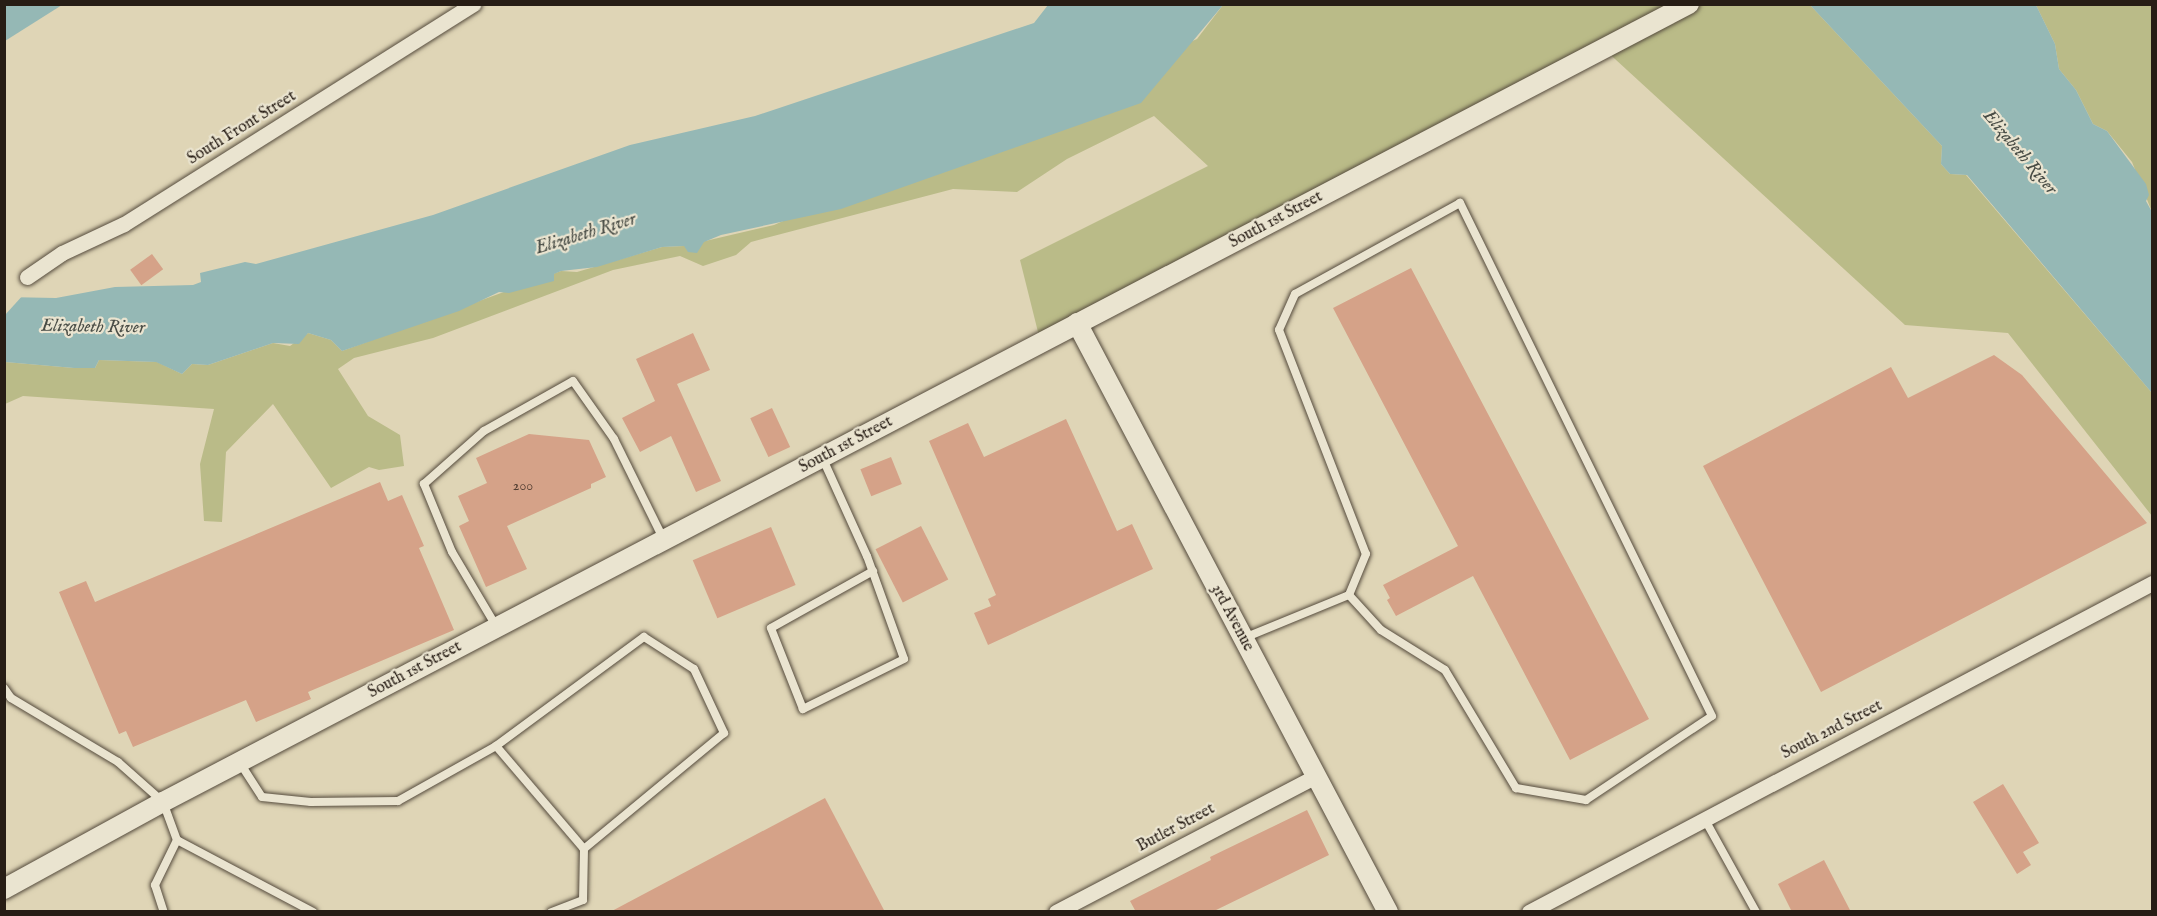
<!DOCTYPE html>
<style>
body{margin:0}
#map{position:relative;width:2157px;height:916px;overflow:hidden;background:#dfd5b6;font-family:"IM FELL English",serif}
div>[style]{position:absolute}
.green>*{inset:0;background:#babb88}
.water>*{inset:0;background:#95b8b5}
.pier>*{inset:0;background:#dfd5b6}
.building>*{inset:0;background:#d5a288;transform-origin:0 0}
.roads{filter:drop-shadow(0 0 2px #554b3d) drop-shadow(0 0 2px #554b3d)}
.service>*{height:8px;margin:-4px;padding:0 4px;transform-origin:4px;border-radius:4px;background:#eae4d0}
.minor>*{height:15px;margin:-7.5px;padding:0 7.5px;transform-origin:7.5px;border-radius:7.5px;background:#eae4d0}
.tertiary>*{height:20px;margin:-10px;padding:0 10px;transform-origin:10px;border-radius:10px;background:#eae4d0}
span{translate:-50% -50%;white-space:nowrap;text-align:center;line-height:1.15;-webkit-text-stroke:4.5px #eae4d0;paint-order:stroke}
.number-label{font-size:14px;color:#523e32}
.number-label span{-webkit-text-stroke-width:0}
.street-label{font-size:16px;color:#271d15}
.water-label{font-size:18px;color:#484c45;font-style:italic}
.frame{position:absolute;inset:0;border:6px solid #271d15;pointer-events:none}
</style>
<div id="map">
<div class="green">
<i style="clip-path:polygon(1223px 5px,1810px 5px,1942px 146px,1941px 164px,1950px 174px,1966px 175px,2152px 393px,2152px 516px,2008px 333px,1905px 325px,1603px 48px,1039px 336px,1020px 260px,1208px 166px,1154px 116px,1067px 159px,1017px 192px,953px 189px,751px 242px,736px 255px,703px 266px,680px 256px,613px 270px,433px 338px,354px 358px,338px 369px,368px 416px,400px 435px,404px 466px,379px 470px,369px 467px,331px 488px,273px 404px,226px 452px,222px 522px,204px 521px,200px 464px,214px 409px,23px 396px,5px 404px,5px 362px,74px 368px,95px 368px,99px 360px,157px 362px,182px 374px,192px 364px,208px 365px,273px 343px,290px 346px,308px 333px,331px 340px,342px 351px,561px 271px,577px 272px,662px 247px,684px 246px,774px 225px,1197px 39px)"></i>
<i style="clip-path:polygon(2036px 5px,2152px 5px,2152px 212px,2132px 162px,2107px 131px,2093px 124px,2076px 90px,2059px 69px,2055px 44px)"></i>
</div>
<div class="water">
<i style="clip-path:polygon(5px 4px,62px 4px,62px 5px,5px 41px)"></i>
<i style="clip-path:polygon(1048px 5px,1223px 5px,1141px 103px,841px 209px,721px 235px,704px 242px,697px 253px,688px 252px,684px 246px,662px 247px,597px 267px,561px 271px,554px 274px,554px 281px,509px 293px,499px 292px,459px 311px,342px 351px,331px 340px,308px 333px,299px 344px,273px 343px,208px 365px,192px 364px,182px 374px,156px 362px,99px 360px,95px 368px,74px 368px,5px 362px,5px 297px,56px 298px,115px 287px,193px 285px,201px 282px,200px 273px,245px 262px,256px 264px,433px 215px,630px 145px,755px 116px,1034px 23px)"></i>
<i style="clip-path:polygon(1810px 5px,2036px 5px,2055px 44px,2059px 69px,2076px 90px,2093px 124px,2107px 131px,2146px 184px,2149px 195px,2146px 201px,2152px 212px,2152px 393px,1967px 175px,1950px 174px,1941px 164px,1942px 146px)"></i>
</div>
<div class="pier">
<i style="clip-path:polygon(4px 294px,24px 294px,5px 315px,4px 315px)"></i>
</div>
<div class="building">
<i style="left:152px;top:254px;width:19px;height:27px;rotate:54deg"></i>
<i style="clip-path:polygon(1411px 268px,1649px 719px,1570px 760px,1473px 576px,1396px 616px,1387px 600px,1390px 598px,1383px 585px,1458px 546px,1333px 308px)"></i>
<i style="clip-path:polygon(693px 333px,710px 370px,677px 384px,721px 481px,696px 492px,671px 436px,640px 452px,622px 418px,655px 401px,636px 359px)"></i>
<i style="clip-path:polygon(1994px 355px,2022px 375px,2147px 523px,1821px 692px,1703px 466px,1891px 367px,1908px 398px)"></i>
<i style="left:772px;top:408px;width:43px;height:24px;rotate:65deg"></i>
<i style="clip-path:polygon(1066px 419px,1117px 531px,1132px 524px,1153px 569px,988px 645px,974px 613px,991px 606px,988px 599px,996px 595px,929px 441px,968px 423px,984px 457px)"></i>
<i style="clip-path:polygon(529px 434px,589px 440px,606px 477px,591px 484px,591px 488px,507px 526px,527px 569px,486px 587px,459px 526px,469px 521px,458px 496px,487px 483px,476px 458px)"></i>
<i style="left:891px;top:457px;width:29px;height:33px;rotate:68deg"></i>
<i style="clip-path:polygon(380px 482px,388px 501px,402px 495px,424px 546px,419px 548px,454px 630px,308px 692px,311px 699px,256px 722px,246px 700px,133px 747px,126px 731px,119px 734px,59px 592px,86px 581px,95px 602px)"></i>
<i style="left:921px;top:526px;width:60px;height:51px;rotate:63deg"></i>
<i style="left:771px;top:527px;width:63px;height:85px;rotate:67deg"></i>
<i style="clip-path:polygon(2003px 784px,2039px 843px,2023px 852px,2031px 865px,2017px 874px,1973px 802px)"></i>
<i style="clip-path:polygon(825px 798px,885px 912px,610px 912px)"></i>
<i style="clip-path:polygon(1307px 810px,1329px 855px,1212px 912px,1136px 912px,1130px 901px,1211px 860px,1210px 857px)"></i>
<i style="clip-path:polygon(1824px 860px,1851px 912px,1792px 912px,1778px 884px)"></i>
</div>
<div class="roads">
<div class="service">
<i style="left:822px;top:457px;width:109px;rotate:65.6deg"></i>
<i style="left:867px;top:556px;width:109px;rotate:70.2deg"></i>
<i style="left:904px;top:659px;width:113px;rotate:153.7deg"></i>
<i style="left:803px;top:709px;width:87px;rotate:-111.6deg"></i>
<i style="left:771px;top:628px;width:117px;rotate:-29.2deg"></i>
<i style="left:496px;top:626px;width:86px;rotate:-120.7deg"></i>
<i style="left:452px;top:552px;width:74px;rotate:-112.4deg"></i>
<i style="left:424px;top:484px;width:80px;rotate:-41.5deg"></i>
<i style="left:484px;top:431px;width:102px;rotate:-29.3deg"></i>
<i style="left:573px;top:381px;width:71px;rotate:54.7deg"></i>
<i style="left:614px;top:439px;width:113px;rotate:63.7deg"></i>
<i style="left:1244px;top:638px;width:113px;rotate:-22.3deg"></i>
<i style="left:1349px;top:595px;width:47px;rotate:47.6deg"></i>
<i style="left:1381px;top:630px;width:75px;rotate:32deg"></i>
<i style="left:1445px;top:670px;width:138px;rotate:59deg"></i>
<i style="left:1516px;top:788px;width:71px;rotate:9.7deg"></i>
<i style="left:1586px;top:800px;width:151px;rotate:-33.7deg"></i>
<i style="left:1712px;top:716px;width:572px;rotate:-116.16deg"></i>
<i style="left:1460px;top:203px;width:188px;rotate:151.1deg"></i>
<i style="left:1295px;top:294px;width:39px;rotate:114deg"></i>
<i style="left:1279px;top:330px;width:240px;rotate:68.8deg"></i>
<i style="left:1366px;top:554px;width:44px;rotate:112.5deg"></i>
<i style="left:4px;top:688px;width:12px;rotate:55deg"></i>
<i style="left:11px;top:698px;width:125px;rotate:30.9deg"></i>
<i style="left:118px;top:762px;width:60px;rotate:41.6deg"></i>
<i style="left:163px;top:802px;width:40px;rotate:69.8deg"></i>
<i style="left:177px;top:840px;width:50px;rotate:116.1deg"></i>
<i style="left:155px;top:885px;width:28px;rotate:72deg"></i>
<i style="left:496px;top:746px;width:135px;rotate:49.5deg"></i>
<i style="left:240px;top:763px;width:40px;rotate:57.1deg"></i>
<i style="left:262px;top:797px;width:49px;rotate:5.8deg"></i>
<i style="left:311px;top:802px;width:87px;rotate:-0.7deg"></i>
<i style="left:398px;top:801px;width:112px;rotate:-29.3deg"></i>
<i style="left:496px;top:746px;width:184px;rotate:-36.4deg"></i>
<i style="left:644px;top:637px;width:59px;rotate:32.6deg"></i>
<i style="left:694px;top:669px;width:71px;rotate:64.9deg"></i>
<i style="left:724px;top:733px;width:182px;rotate:140.4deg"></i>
<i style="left:584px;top:849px;width:51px;rotate:91.1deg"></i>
<i style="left:583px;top:900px;width:34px;rotate:159deg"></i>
<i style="left:1704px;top:818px;width:107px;rotate:61deg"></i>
<i style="left:177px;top:840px;width:154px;rotate:27.9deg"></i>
</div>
<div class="minor">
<i style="left:27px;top:277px;width:42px;rotate:-34.4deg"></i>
<i style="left:62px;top:253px;width:68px;rotate:-25.1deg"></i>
<i style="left:124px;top:224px;width:413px;rotate:-32.2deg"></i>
<i style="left:1056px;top:912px;width:291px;rotate:-27.6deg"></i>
<i style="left:1529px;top:912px;width:705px;rotate:-27.84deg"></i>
</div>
<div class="tertiary">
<i style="left:1077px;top:323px;width:666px;rotate:62.17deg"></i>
<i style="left:4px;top:889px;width:181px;rotate:-28.7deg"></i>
<i style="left:163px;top:802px;width:1722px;rotate:-27.61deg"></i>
</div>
</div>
<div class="number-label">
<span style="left:523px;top:486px">200</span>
</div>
<div class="street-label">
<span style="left:242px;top:128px;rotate:-32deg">South Front Street</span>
<span style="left:1276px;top:220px;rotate:-28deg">South 1st Street</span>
<span style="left:846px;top:445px;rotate:-28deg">South 1st Street</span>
<span style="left:1232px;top:618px;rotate:62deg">3rd Avenue</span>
<span style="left:415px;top:670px;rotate:-28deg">South 1st Street</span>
<span style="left:1832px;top:730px;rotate:-27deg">South 2nd Street</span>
<span style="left:1176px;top:828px;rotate:-28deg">Butler Street</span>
</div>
<div class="water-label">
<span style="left:2019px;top:153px;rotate:50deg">Elizabeth River</span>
<span style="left:586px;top:235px;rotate:-17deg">Elizabeth River</span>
<span style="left:93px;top:328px;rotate:1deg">Elizabeth River</span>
</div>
<div class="frame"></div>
</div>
